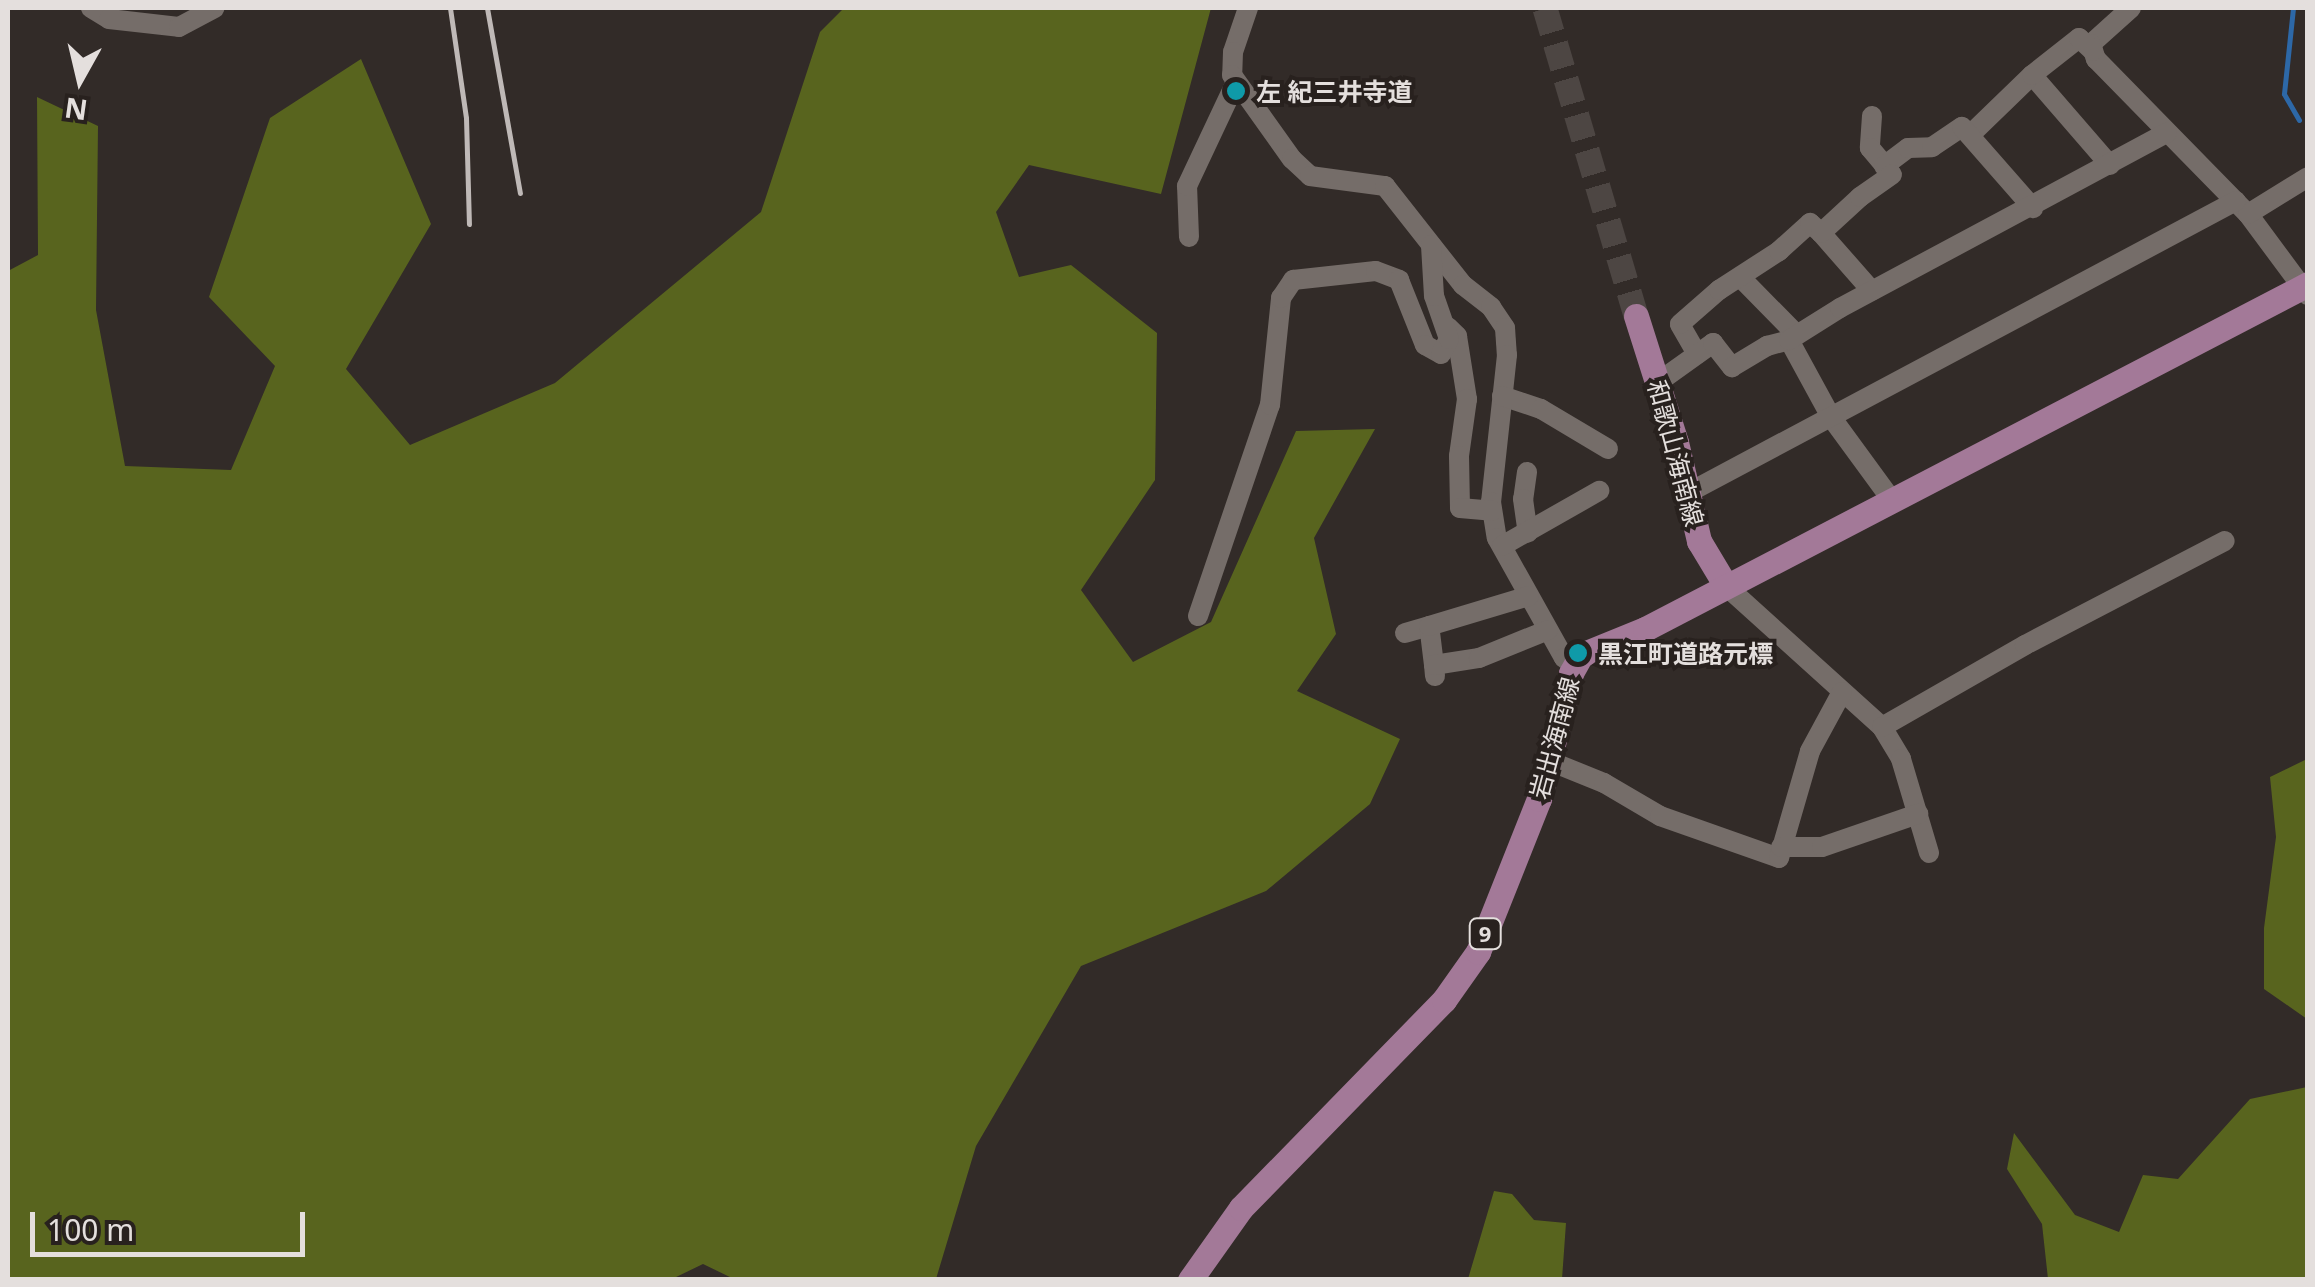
<!DOCTYPE html>
<meta charset="utf-8">
<style>
body{margin:0}
#map{position:relative;width:2315px;height:1287px;overflow:hidden;background:#322b28;font-family:"Noto Sans","Noto Sans JP",sans-serif}
div>[style]{position:absolute}
.forest>*{inset:0;background:#58641e}
.stream>*{height:5px;margin:-2.5px;padding:0 2.5px;transform-origin:2.5px;border-radius:2.5px;background:#2d68a7}
.major-tunnel>*{height:25px;margin-top:-12.5px;transform-origin:0;background:repeating-linear-gradient(90deg,#4d4643 0 25px,transparent 0 37px)}
.minor>*{height:20px;margin:-10px;padding:0 10px;transform-origin:10px;border-radius:10px;background:#756d69}
.major>*{height:25px;margin:-12.5px;padding:0 12.5px;transform-origin:12.5px;border-radius:12.5px;background:#a37998}
.rail>*{height:5px;margin:-2.5px;padding:0 2.5px;transform-origin:2.5px;border-radius:2.5px;background:#bfb9b7}
.dots>*{width:28px;height:28px;translate:-50% -50%;box-sizing:border-box;border:5px solid #28211e;border-radius:50%}
span{translate:-50% -50%;white-space:nowrap;text-align:center;line-height:1.15;-webkit-text-stroke:8px #28211e;paint-order:stroke}
.shield-label span{padding:2px 8px;background:#28211e;border:2px solid;border-radius:8px;-webkit-text-stroke-width:0}
.shield-label{font-size:22px;color:#e4dfdd;font-weight:700}
.poi-label{font-size:25px;color:#e4dfdd;font-weight:700}
.left{translate:0 -50%;text-align:left}
.street-label{font-size:25px;color:#e4dfdd}
.frame{position:absolute;inset:0;border:10px solid #e4dfdd;pointer-events:none}
.north{position:absolute;left:30px;top:30px;width:100px;height:100px;-webkit-text-stroke:8px #28211e;paint-order:stroke;rotate:188deg;font-size:28px;font-weight:700;line-height:40px;text-align:center;color:#e4dfdd}
.north::after{content:'';display:block;margin:auto;width:35px;height:45px;background:#e4dfdd;clip-path:polygon(50% 0,100% 100%,50% 72%,0 100%)}
.scale{position:absolute;left:30px;top:1212px;width:275px;height:45px;box-sizing:border-box;border:5px solid #e4dfdd;border-top:0;padding-left:12px;font-size:30px;line-height:35px;white-space:nowrap;color:#e4dfdd;-webkit-text-stroke:8px #28211e;paint-order:stroke}
</style>
<div id="map">
<div class="forest">
<i style="clip-path:polygon(844px 8px,1211px 8px,1161px 194px,1029px 165px,996px 212px,1019px 277px,1071px 265px,1157px 333px,1155px 480px,1081px 590px,1133px 662px,1211px 622px,1296px 431px,1375px 429px,1314px 538px,1336px 634px,1297px 691px,1400px 739px,1370px 804px,1266px 891px,1081px 966px,976px 1146px,936px 1279px,734px 1279px,703px 1264px,672px 1279px,8px 1279px,8px 271px,38px 255px,37px 97px,98px 126px,96px 310px,125px 466px,231px 470px,275px 366px,209px 297px,270px 118px,361px 59px,431px 224px,346px 369px,410px 445px,555px 383px,761px 212px,820px 32px)"></i>
<i style="clip-path:polygon(2307px 759px,2307px 1019px,2264px 989px,2264px 928px,2276px 837px,2270px 777px)"></i>
<i style="clip-path:polygon(2307px 1087px,2307px 1279px,2048px 1279px,2042px 1224px,2007px 1169px,2014px 1133px,2075px 1215px,2119px 1232px,2143px 1175px,2178px 1179px,2250px 1099px)"></i>
<i style="clip-path:polygon(1494px 1191px,1512px 1194px,1534px 1220px,1566px 1223px,1562px 1279px,1468px 1279px)"></i>
</div>
<div class="stream">
<i style="left:2293px;top:8px;width:86px;rotate:96deg"></i>
<i style="left:2284px;top:94px;width:30px;rotate:60deg"></i>
</div>
<div class="major-tunnel">
<i style="left:1545px;top:8px;width:321px;rotate:73.5deg"></i>
</div>
<div class="minor">
<i style="left:91px;top:8px;width:21px;rotate:31deg"></i>
<i style="left:109px;top:19px;width:70px;rotate:6.5deg"></i>
<i style="left:179px;top:27px;width:40px;rotate:-28deg"></i>
<i style="left:1248px;top:8px;width:46px;rotate:108.8deg"></i>
<i style="left:1233px;top:52px;width:23px;rotate:92deg"></i>
<i style="left:1232px;top:75px;width:103px;rotate:54.5deg"></i>
<i style="left:1292px;top:159px;width:25px;rotate:43deg"></i>
<i style="left:1310px;top:176px;width:76px;rotate:7.6deg"></i>
<i style="left:1385px;top:186px;width:126px;rotate:51.8deg"></i>
<i style="left:1463px;top:285px;width:36px;rotate:38deg"></i>
<i style="left:1491px;top:307px;width:25px;rotate:56deg"></i>
<i style="left:1505px;top:328px;width:27px;rotate:86deg"></i>
<i style="left:1507px;top:355px;width:148px;rotate:96.2deg"></i>
<i style="left:1491px;top:502px;width:36px;rotate:81deg"></i>
<i style="left:1497px;top:538px;width:137px;rotate:60.8deg"></i>
<i style="left:1564px;top:658px;width:12px;rotate:24deg"></i>
<i style="left:2131px;top:8px;width:54px;rotate:138deg"></i>
<i style="left:2091px;top:44px;width:16px;rotate:72deg"></i>
<i style="left:2096px;top:59px;width:217px;rotate:45.6deg"></i>
<i style="left:2248px;top:214px;width:101px;rotate:53.5deg"></i>
<i style="left:2032px;top:75px;width:119px;rotate:49.1deg"></i>
<i style="left:1872px;top:116px;width:32px;rotate:94deg"></i>
<i style="left:1870px;top:148px;width:31px;rotate:50deg"></i>
<i style="left:1970px;top:135px;width:86px;rotate:-44.1deg"></i>
<i style="left:2032px;top:75px;width:60px;rotate:-38.2deg"></i>
<i style="left:2079px;top:38px;width:19px;rotate:43deg"></i>
<i style="left:1884px;top:166px;width:30px;rotate:-37deg"></i>
<i style="left:1908px;top:148px;width:24px;rotate:-2deg"></i>
<i style="left:1932px;top:147px;width:36px;rotate:-34deg"></i>
<i style="left:1962px;top:127px;width:108px;rotate:48.8deg"></i>
<i style="left:2248px;top:214px;width:70px;rotate:-31.7deg"></i>
<i style="left:1821px;top:233px;width:77px;rotate:48.7deg"></i>
<i style="left:1189px;top:237px;width:51px;rotate:-92.2deg"></i>
<i style="left:1187px;top:186px;width:115px;rotate:-64.8deg"></i>
<i style="left:1742px;top:279px;width:78px;rotate:45.5deg"></i>
<i style="left:1448px;top:327px;width:13px;rotate:45deg"></i>
<i style="left:1457px;top:336px;width:64px;rotate:81deg"></i>
<i style="left:1467px;top:399px;width:58px;rotate:98deg"></i>
<i style="left:1459px;top:456px;width:52px;rotate:88.9deg"></i>
<i style="left:1460px;top:508px;width:32px;rotate:5deg"></i>
<i style="left:1789px;top:340px;width:88px;rotate:61.4deg"></i>
<i style="left:1831px;top:417px;width:102px;rotate:53.8deg"></i>
<i style="left:1697px;top:354px;width:34px;rotate:-120deg"></i>
<i style="left:1680px;top:324px;width:52px;rotate:-41.1deg"></i>
<i style="left:1719px;top:290px;width:72px;rotate:-33deg"></i>
<i style="left:1779px;top:251px;width:42px;rotate:-42.1deg"></i>
<i style="left:1810px;top:223px;width:15px;rotate:42deg"></i>
<i style="left:1821px;top:233px;width:53px;rotate:-42.7deg"></i>
<i style="left:1860px;top:197px;width:39px;rotate:-35deg"></i>
<i style="left:1657px;top:383px;width:69px;rotate:-35.5deg"></i>
<i style="left:1713px;top:343px;width:31px;rotate:52deg"></i>
<i style="left:1732px;top:367px;width:41px;rotate:-31deg"></i>
<i style="left:1767px;top:346px;width:23px;rotate:-15deg"></i>
<i style="left:1789px;top:340px;width:60px;rotate:-32.1deg"></i>
<i style="left:1840px;top:308px;width:371px;rotate:-28.2deg"></i>
<i style="left:1502px;top:396px;width:41px;rotate:18.4deg"></i>
<i style="left:1541px;top:409px;width:78px;rotate:30.8deg"></i>
<i style="left:1527px;top:472px;width:27px;rotate:98deg"></i>
<i style="left:1523px;top:499px;width:34px;rotate:82deg"></i>
<i style="left:1686px;top:494px;width:623px;rotate:-28.05deg"></i>
<i style="left:1502px;top:546px;width:112px;rotate:-29.6deg"></i>
<i style="left:1726px;top:586px;width:210px;rotate:42.1deg"></i>
<i style="left:1882px;top:727px;width:37px;rotate:59deg"></i>
<i style="left:1901px;top:759px;width:98px;rotate:73.4deg"></i>
<i style="left:1198px;top:616px;width:223px;rotate:-71.2deg"></i>
<i style="left:1270px;top:405px;width:108px;rotate:-84.1deg"></i>
<i style="left:1281px;top:298px;width:22px;rotate:-56deg"></i>
<i style="left:1293px;top:280px;width:83px;rotate:-6.2deg"></i>
<i style="left:1376px;top:271px;width:25px;rotate:21deg"></i>
<i style="left:1399px;top:280px;width:70px;rotate:68.2deg"></i>
<i style="left:1425px;top:345px;width:18px;rotate:29deg"></i>
<i style="left:1441px;top:354px;width:17px;rotate:-62deg"></i>
<i style="left:1449px;top:339px;width:46px;rotate:-109.2deg"></i>
<i style="left:1434px;top:296px;width:51px;rotate:-93.4deg"></i>
<i style="left:1405px;top:633px;width:25px;rotate:-16deg"></i>
<i style="left:1434px;top:665px;width:39px;rotate:-97deg"></i>
<i style="left:1429px;top:626px;width:104px;rotate:-16.7deg"></i>
<i style="left:1435px;top:676px;width:11px;rotate:-95deg"></i>
<i style="left:1434px;top:665px;width:46px;rotate:-8.8deg"></i>
<i style="left:1479px;top:658px;width:74px;rotate:-22.1deg"></i>
<i style="left:1882px;top:727px;width:165px;rotate:-29.8deg"></i>
<i style="left:2025px;top:645px;width:225px;rotate:-27.5deg"></i>
<i style="left:1552px;top:762px;width:56px;rotate:22deg"></i>
<i style="left:1604px;top:783px;width:65px;rotate:30.5deg"></i>
<i style="left:1660px;top:816px;width:126px;rotate:19.4deg"></i>
<i style="left:1779px;top:858px;width:111px;rotate:-73.8deg"></i>
<i style="left:1810px;top:751px;width:67px;rotate:-61.5deg"></i>
<i style="left:1781px;top:847px;width:41px"></i>
<i style="left:1822px;top:847px;width:102px;rotate:-19deg"></i>
</div>
<div class="major">
<i style="left:1636px;top:316px;width:132px;rotate:72.4deg"></i>
<i style="left:1676px;top:442px;width:102px;rotate:76.9deg"></i>
<i style="left:1699px;top:541px;width:52px;rotate:59deg"></i>
<i style="left:1190px;top:1280px;width:88px;rotate:-54.7deg"></i>
<i style="left:1241px;top:1208px;width:291px;rotate:-45.7deg"></i>
<i style="left:1444px;top:1000px;width:59px;rotate:-54.7deg"></i>
<i style="left:1478px;top:952px;width:165px;rotate:-68.3deg"></i>
<i style="left:1539px;top:799px;width:130px;rotate:-75.7deg"></i>
<i style="left:1571px;top:673px;width:21px;rotate:-61deg"></i>
<i style="left:1581px;top:655px;width:69px;rotate:-22.1deg"></i>
<i style="left:1645px;top:629px;width:747px;rotate:-27.49deg"></i>
</div>
<div class="rail">
<i style="left:450px;top:8px;width:111px;rotate:81.7deg"></i>
<i style="left:466px;top:118px;width:106px;rotate:88.4deg"></i>
<i style="left:487px;top:8px;width:188px;rotate:79.9deg"></i>
</div>
<div class="dots">
<i style="left:1236px;top:91px;background:#0f9aa8"></i>
<i style="left:1578px;top:653px;background:#0f9aa8"></i>
</div>
<div class="shield-label">
<span style="left:1485px;top:934px">9</span>
</div>
<div class="poi-label">
<span class="left" style="left:1256px;top:91px">左 紀三井寺道</span>
<span class="left" style="left:1598px;top:653px">黒江町道路元標</span>
</div>
<div class="street-label">
<span style="left:1676px;top:453px;rotate:75deg">和歌山海南線</span>
<span style="left:1554px;top:738px;rotate:-75deg">岩出海南線</span>
</div>
<div class="frame"></div>
<div class="north">N</div>
<div class="scale">100 m</div>
</div>
